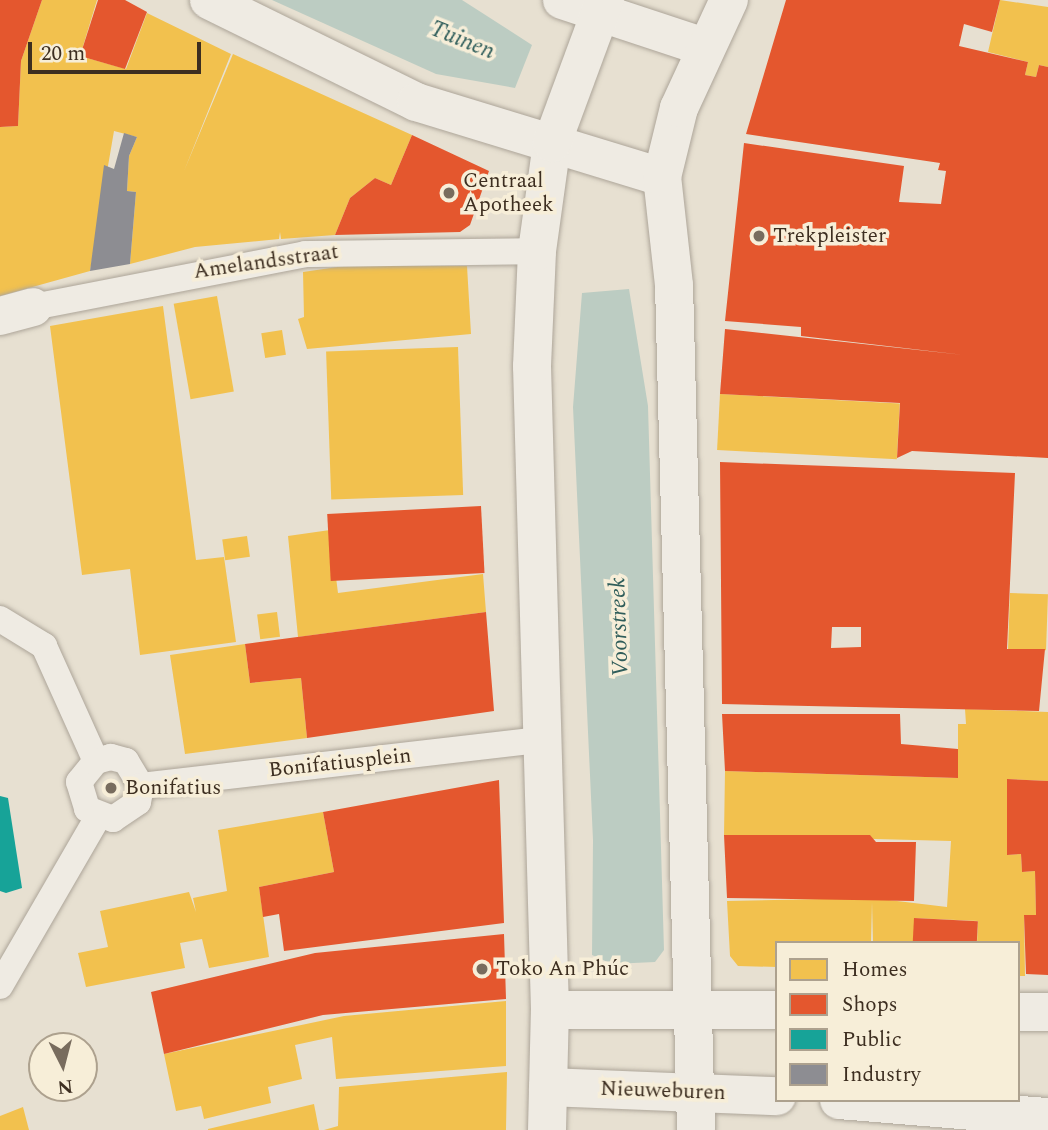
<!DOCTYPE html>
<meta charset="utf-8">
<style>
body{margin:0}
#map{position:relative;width:1048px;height:1130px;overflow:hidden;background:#e7e0d1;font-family:Spectral,serif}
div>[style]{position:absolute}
.water>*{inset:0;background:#bcccc2}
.homes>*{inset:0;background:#f2c14e;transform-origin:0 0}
.shops>*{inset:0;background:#e4572e;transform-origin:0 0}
.public>*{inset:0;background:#17a398}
.industry>*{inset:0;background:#8d8d92}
.roads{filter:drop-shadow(0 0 2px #ada599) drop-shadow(0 0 2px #ada599)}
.lane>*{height:26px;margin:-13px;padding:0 13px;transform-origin:13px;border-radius:13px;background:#efebe3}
.street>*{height:38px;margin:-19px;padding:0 19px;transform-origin:19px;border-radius:19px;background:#efebe3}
.dots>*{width:19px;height:19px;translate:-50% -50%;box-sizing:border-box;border:4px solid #f7eed8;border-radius:50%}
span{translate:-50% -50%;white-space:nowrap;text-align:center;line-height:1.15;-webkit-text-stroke:7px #f7eed8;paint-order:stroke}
.poi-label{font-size:21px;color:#3d2e20}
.left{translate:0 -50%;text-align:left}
.street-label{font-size:21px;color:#3d2e20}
.water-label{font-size:23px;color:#2f5d5a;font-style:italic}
.legend{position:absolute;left:775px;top:941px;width:245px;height:161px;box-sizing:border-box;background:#f7eed8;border:2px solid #ada18e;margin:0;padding:9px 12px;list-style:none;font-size:21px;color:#3d2e20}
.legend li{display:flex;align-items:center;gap:14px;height:35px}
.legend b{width:35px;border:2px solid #ada18e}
.north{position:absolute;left:28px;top:1032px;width:70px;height:70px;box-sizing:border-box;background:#f7eed8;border:2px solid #ada18e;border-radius:50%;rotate:174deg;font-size:19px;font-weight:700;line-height:28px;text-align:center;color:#3d2e20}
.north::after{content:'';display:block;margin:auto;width:24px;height:32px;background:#786c5e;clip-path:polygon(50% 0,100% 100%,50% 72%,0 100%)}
.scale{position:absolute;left:28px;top:42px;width:173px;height:32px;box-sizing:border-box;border:4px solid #3d2e20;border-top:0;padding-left:9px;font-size:21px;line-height:24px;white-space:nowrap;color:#3d2e20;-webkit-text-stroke:5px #f7eed8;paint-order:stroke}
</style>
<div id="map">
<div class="water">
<i style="clip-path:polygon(272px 0,462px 0,532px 45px,515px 88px,436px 74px)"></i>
<i style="clip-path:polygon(629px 289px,648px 406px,664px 950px,655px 962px,612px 964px,592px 955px,593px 840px,573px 407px,582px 293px)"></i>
</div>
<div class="homes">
<i style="clip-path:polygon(42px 0,97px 0,80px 56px,126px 69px,147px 13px,231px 54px,184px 171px,233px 54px,412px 135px,391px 185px,375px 178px,350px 198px,335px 235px,281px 239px,280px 232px,279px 239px,195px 247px,130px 264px,136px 192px,127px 191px,129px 156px,137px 137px,114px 131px,90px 271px,0 296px,0 127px,18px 126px,21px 61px)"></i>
<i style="clip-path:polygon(1000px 0,1048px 7px,1048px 67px,1039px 65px,1036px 77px,1025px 75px,1028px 62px,988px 52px)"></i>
<i style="clip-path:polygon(351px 265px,467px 266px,471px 334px,307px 349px,298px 319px,304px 317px,303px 272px)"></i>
<i style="left:217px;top:296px;width:97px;height:44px;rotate:80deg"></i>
<i style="clip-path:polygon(163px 306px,196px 560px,224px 557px,236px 642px,140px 655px,130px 569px,82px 575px,50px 326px)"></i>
<i style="left:282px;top:330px;width:25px;height:21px;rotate:81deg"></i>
<i style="left:458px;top:347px;width:148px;height:132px;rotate:88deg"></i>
<i style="left:720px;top:394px;width:180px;height:56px;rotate:3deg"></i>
<i style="clip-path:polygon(330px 530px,338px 593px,483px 574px,486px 612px,298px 637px,288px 536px)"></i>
<i style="left:247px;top:536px;width:21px;height:25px;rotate:82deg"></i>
<i style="left:1010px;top:593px;width:38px;height:56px;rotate:2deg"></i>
<i style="left:277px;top:612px;width:25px;height:20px;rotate:83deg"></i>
<i style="clip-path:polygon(245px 644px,250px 683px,301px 678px,307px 738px,185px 754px,170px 655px)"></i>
<i style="clip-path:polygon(965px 709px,1048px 712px,1048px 781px,1007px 779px,1007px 855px,1021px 854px,1022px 872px,1035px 871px,1036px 915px,1024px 915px,1025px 976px,1018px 976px,1018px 943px,977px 943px,978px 921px,914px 918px,914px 943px,873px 943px,872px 902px,871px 943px,777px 943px,777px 967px,738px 966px,730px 956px,727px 901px,872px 898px,947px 907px,951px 841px,724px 835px,725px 771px,958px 778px,958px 724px,966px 724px)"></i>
<i style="clip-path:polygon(323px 812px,334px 872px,259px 887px,269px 957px,209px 968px,202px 939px,180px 943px,185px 968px,86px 987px,78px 953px,108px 947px,100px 911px,189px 892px,196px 912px,193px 898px,227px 891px,218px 830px)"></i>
<i style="clip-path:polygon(506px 1001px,506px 1066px,336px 1079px,332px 1037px,295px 1045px,302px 1079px,268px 1087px,271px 1103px,204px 1119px,201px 1106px,176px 1111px,164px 1054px,344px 1016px)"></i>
<i style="clip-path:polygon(507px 1072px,506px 1130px,324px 1130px,338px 1126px,339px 1087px)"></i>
<i style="clip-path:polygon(314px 1104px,319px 1130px,208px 1130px,208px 1129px)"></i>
<i style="clip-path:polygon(23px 1107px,29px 1130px,0 1130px,0 1116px)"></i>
</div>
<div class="shops">
<i style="clip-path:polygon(0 0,42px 0,21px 61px,18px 126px,0 127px)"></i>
<i style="clip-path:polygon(98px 0,125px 0,147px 12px,125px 69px,80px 56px)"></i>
<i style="clip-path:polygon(786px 0,1000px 0,992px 32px,964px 24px,959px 46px,1028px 62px,1025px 75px,1036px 77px,1039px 65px,1048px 67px,1048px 458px,912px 451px,897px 458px,900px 403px,720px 394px,725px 329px,964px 355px,801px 336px,801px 327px,725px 321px,744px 143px,904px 166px,899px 202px,941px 204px,946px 171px,938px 170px,940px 163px,746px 134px)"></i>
<i style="clip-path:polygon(412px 135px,489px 171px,470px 225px,460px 232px,335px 235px,350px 198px,375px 178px,391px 185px)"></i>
<i style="clip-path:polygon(evenodd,720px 462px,1015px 473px,1007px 649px,1045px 649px,1039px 711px,722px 704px,720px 462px,832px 627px,861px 627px,861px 647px,831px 648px,832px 627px)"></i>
<i style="left:481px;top:506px;width:67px;height:154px;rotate:87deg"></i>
<i style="clip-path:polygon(486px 612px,494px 711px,307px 738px,301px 678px,250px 683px,245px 644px)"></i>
<i style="clip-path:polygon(722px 714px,900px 714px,901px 744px,958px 749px,958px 778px,725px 771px)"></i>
<i style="clip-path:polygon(1007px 779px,1048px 781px,1048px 975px,1026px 974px,1024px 915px,1036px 915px,1035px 871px,1022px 872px,1021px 854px,1007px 855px)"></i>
<i style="clip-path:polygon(499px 780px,504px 923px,284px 951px,279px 914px,263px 917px,259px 887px,334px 872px,323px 812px)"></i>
<i style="clip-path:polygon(724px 835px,870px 835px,876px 842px,916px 842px,914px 901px,727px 898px)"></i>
<i style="left:914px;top:918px;width:64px;height:25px;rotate:3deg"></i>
<i style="clip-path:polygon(504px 934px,506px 999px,323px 1015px,164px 1054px,151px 992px,315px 953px)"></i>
</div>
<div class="public">
<i style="clip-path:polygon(0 796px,8px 798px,22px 888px,6px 893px,0 891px)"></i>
</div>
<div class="industry">
<i style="clip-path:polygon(124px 133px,137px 137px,129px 156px,127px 191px,136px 192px,130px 264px,90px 271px,104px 165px,114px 169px)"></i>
</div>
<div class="roads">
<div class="lane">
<i style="left:33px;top:307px;width:277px;rotate:-11deg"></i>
<i style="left:305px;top:254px;width:232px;rotate:-0.7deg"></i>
<i style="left:0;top:619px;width:52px;rotate:31.5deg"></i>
<i style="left:44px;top:646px;width:126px;rotate:65.7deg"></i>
<i style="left:141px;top:786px;width:29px;rotate:-121deg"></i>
<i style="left:126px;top:761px;width:16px;rotate:-165deg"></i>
<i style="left:111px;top:757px;width:16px;rotate:165deg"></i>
<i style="left:96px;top:761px;width:27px;rotate:129deg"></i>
<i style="left:79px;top:782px;width:28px;rotate:73deg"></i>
<i style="left:87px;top:809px;width:28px;rotate:21deg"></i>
<i style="left:113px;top:819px;width:30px;rotate:-34deg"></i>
<i style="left:138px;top:802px;width:16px;rotate:-79deg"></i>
<i style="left:141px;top:786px;width:402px;rotate:-6.6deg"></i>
<i style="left:0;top:986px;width:195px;rotate:-59.9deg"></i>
</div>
<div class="street">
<i style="left:209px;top:0;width:231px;rotate:26.2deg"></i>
<i style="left:416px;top:102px;width:257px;rotate:17deg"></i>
<i style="left:562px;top:0;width:150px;rotate:18.3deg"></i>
<i style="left:0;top:316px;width:34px;rotate:-15deg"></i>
<i style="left:550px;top:1010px;width:227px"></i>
<i style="left:1018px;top:1012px;width:30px"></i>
<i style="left:548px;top:1087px;width:229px;rotate:2.3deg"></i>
<i style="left:839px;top:1100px;width:210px;rotate:4.7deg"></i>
<i style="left:547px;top:1130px;width:120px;rotate:-88.6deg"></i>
<i style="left:550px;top:1010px;width:644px;rotate:-91.6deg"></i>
<i style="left:532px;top:366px;width:115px;rotate:-87.5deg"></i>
<i style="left:537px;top:251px;width:109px;rotate:-82.1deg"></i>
<i style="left:552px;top:143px;width:153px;rotate:-69.7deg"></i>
<i style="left:696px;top:1130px;width:845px;rotate:-91.49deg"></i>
<i style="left:674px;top:285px;width:109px;rotate:-96.3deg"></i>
<i style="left:662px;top:177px;width:71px;rotate:-76.2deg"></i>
<i style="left:679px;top:108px;width:119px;rotate:-65.2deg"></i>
</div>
</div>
<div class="dots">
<i style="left:449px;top:193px;background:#786c5e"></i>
<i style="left:759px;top:236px;background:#786c5e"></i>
<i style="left:111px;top:788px;background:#786c5e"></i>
<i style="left:482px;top:969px;background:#786c5e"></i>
</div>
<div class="poi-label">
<span class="left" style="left:463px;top:193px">Centraal<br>Apotheek</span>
<span class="left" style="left:773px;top:236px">Trekpleister</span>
<span class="left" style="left:125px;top:788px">Bonifatius</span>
<span class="left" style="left:496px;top:969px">Toko An Phúc</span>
</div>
<div class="street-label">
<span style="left:266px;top:262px;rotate:-8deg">Amelandsstraat</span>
<span style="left:340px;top:763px;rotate:-6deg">Bonifatiusplein</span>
<span style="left:663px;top:1091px;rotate:2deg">Nieuweburen</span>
</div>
<div class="water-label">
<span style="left:462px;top:41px;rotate:22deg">Tuinen</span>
<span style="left:620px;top:627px;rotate:-92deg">Voorstreek</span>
</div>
<ul class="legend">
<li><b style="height:19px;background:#f2c14e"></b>Homes</li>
<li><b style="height:19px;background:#e4572e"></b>Shops</li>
<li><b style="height:19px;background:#17a398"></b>Public</li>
<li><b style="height:19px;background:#8d8d92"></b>Industry</li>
</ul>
<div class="north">N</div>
<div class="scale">20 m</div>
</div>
